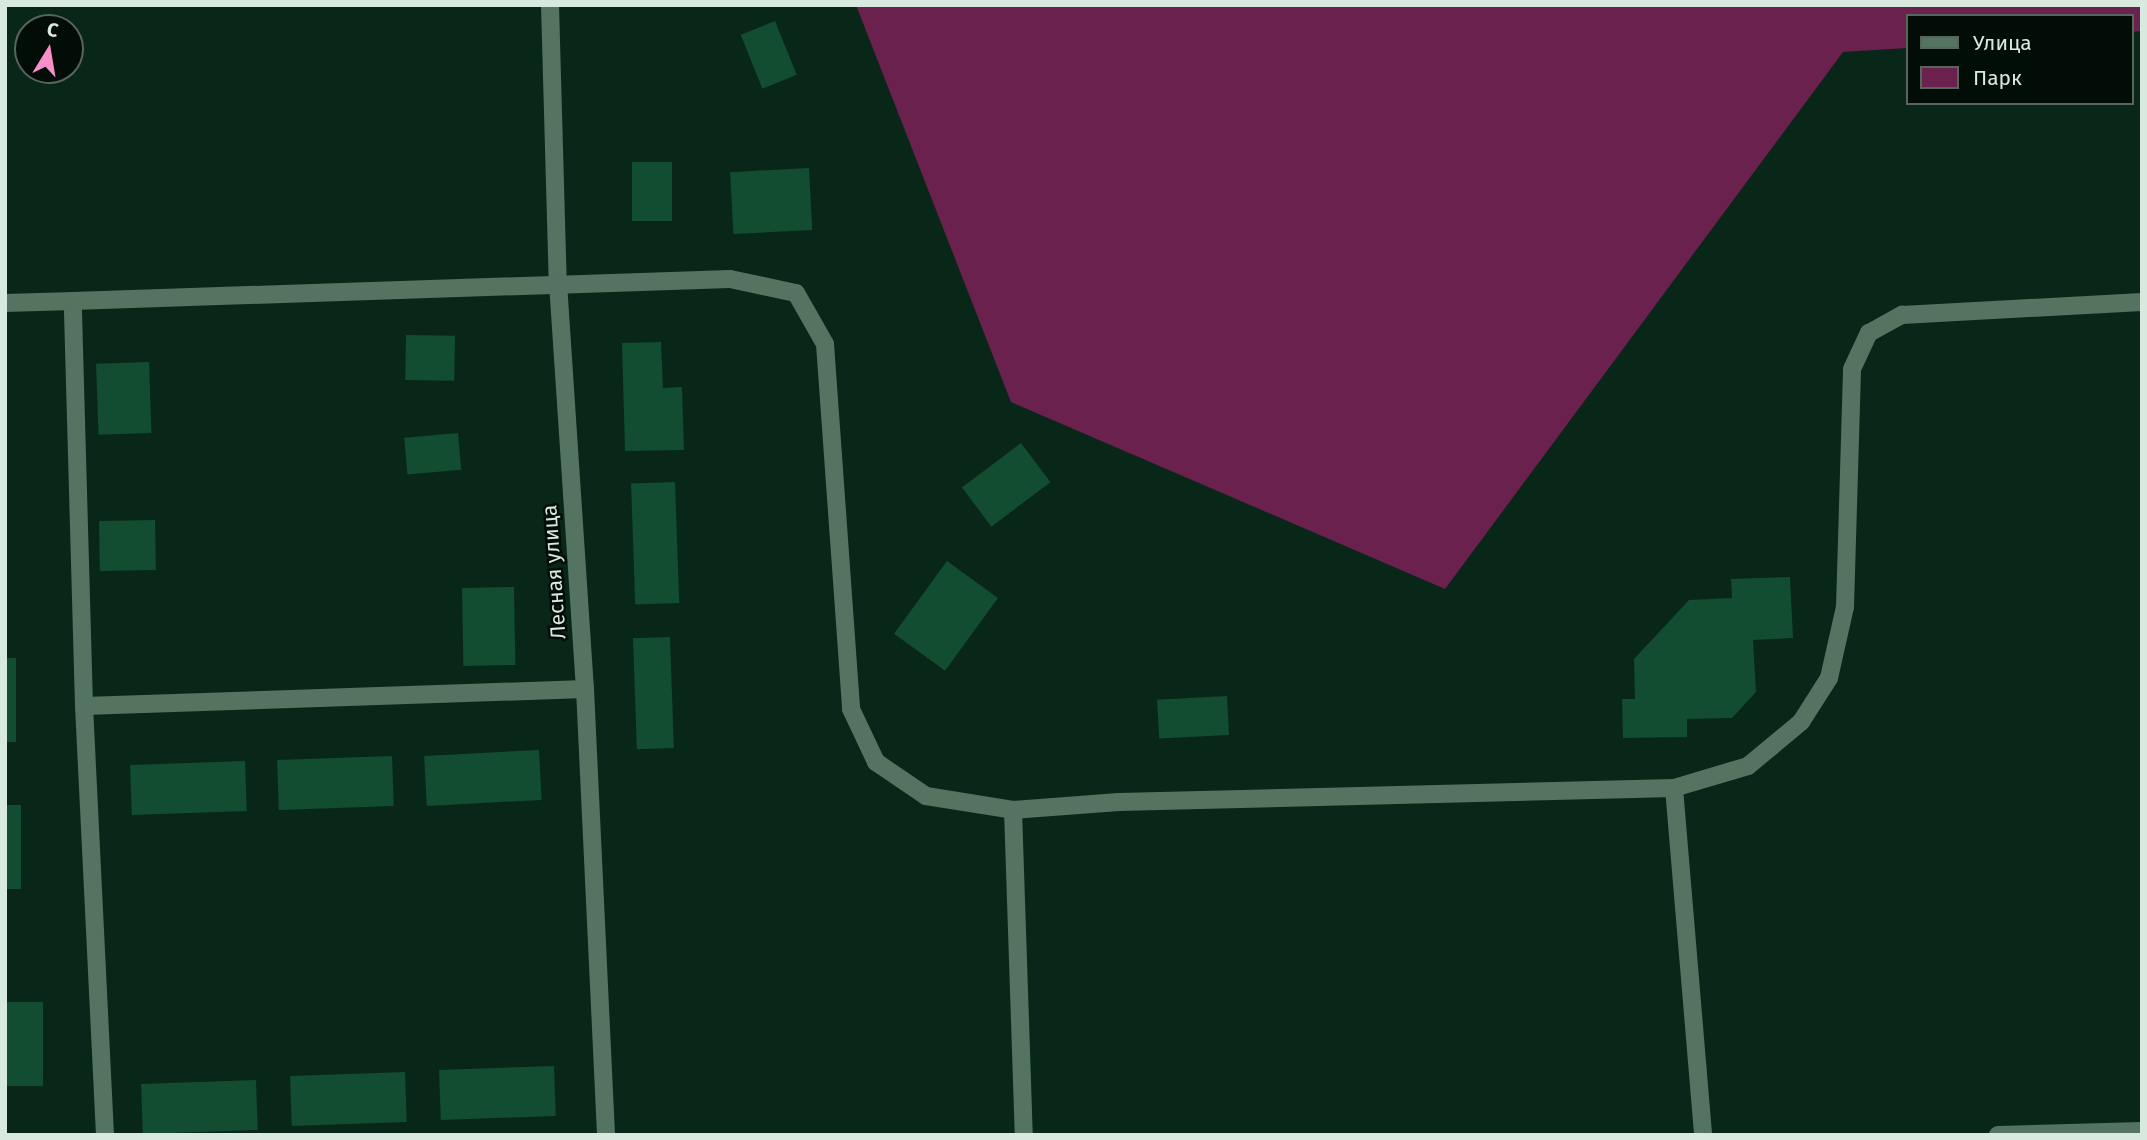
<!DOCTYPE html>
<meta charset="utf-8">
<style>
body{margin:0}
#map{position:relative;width:2147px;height:1140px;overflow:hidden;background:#082718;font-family:"Fira Sans",sans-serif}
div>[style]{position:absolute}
.green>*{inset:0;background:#6b214d}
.building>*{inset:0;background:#124c31;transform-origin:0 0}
.lane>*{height:18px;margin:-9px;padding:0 9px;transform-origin:9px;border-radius:9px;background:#547361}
.street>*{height:18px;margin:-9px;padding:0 9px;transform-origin:9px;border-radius:9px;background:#547361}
span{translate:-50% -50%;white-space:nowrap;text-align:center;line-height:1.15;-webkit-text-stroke:5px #030d07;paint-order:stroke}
.street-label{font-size:21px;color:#d8e9df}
.frame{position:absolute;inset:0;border:7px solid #d8e9df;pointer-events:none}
.legend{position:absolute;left:1906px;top:14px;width:228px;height:91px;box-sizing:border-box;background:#030d07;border:2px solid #58655d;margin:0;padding:9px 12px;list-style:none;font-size:21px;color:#d8e9df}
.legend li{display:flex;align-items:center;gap:14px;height:35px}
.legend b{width:35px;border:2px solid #58655d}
.north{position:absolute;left:14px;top:14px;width:70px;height:70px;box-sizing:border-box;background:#030d07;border:2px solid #58655d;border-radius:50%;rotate:11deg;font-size:19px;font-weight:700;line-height:28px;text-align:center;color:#d8e9df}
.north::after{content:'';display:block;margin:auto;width:24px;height:32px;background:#f98fc9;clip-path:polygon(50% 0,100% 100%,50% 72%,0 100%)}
</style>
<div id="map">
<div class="green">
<i style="clip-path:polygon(856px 5px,2142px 5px,2142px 31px,2131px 32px,2131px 16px,1907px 16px,1907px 48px,1843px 52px,1445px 589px,1011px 402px)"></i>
</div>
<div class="building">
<i style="left:775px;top:21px;width:58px;height:37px;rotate:68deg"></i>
<i style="left:632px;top:162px;width:40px;height:59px"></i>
<i style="left:809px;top:168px;width:62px;height:79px;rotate:87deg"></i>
<i style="left:406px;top:335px;width:49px;height:45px;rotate:1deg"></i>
<i style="clip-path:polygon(661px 342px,663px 388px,682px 387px,684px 450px,625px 451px,622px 343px)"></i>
<i style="left:149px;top:362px;width:71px;height:53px;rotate:88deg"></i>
<i style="left:458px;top:433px;width:37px;height:54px;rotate:85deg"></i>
<i style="left:1021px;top:443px;width:49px;height:74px;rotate:53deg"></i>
<i style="left:675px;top:482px;width:121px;height:44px;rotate:88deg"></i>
<i style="left:155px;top:520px;width:50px;height:56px;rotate:89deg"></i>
<i style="left:947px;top:561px;width:63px;height:90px;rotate:36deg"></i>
<i style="clip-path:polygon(1790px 577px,1793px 638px,1753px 640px,1756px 692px,1732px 718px,1687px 719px,1687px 737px,1623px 738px,1622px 699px,1635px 699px,1634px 659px,1689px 600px,1732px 598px,1731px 579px)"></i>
<i style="left:514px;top:587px;width:78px;height:52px;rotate:89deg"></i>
<i style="left:670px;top:637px;width:111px;height:37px;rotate:88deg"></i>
<i style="left:5px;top:658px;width:11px;height:84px"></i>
<i style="left:1227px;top:696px;width:39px;height:70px;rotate:87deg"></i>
<i style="left:539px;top:750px;width:50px;height:115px;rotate:87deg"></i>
<i style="left:392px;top:756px;width:50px;height:115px;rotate:88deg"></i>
<i style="left:245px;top:761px;width:50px;height:115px;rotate:88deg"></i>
<i style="left:5px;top:805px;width:16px;height:84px"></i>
<i style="left:5px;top:1002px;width:38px;height:84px"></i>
<i style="left:554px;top:1066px;width:50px;height:115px;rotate:88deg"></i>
<i style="left:405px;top:1072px;width:50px;height:115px;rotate:88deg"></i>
<i style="left:256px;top:1080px;width:50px;height:115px;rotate:88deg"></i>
</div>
<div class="lane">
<i style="left:5px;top:303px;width:68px;rotate:-1.7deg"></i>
<i style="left:84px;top:706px;width:501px;rotate:-1.94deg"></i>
<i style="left:1674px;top:788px;width:348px;rotate:85.2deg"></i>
<i style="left:1013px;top:810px;width:325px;rotate:88.1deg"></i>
</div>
<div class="street">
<i style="left:550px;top:5px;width:278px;rotate:88.4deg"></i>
<i style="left:558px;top:283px;width:407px;rotate:86.2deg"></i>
<i style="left:585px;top:689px;width:446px;rotate:87.3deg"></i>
<i style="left:105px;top:1135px;width:430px;rotate:-92.8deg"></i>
<i style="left:84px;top:706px;width:405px;rotate:-91.6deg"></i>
<i style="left:73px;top:301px;width:657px;rotate:-1.92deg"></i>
<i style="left:730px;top:279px;width:67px;rotate:12deg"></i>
<i style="left:796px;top:293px;width:59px;rotate:60.4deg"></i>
<i style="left:825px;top:344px;width:366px;rotate:85.9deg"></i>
<i style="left:851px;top:709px;width:59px;rotate:64.7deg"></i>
<i style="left:876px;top:762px;width:60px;rotate:34.2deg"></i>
<i style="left:926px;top:796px;width:88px;rotate:9.1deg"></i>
<i style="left:1013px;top:810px;width:106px;rotate:-4.3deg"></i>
<i style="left:1119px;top:802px;width:555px;rotate:-1.44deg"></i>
<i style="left:1674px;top:788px;width:77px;rotate:-16.6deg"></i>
<i style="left:1748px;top:766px;width:69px;rotate:-39.7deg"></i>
<i style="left:1801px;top:722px;width:52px;rotate:-57.5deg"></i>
<i style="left:1829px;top:678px;width:73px;rotate:-77.3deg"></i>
<i style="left:1845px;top:607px;width:238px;rotate:-88.3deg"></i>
<i style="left:1852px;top:369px;width:40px;rotate:-65deg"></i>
<i style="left:1869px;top:333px;width:38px;rotate:-29deg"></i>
<i style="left:1902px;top:315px;width:240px;rotate:-3.1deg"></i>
<i style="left:1998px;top:1135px;width:144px;rotate:-1.6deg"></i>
</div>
<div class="street-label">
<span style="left:554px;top:572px;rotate:-94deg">Лесная улица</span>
</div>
<div class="frame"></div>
<ul class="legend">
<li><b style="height:9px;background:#547361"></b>Улица</li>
<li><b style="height:19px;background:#6b214d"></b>Парк</li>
</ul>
<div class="north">С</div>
</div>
